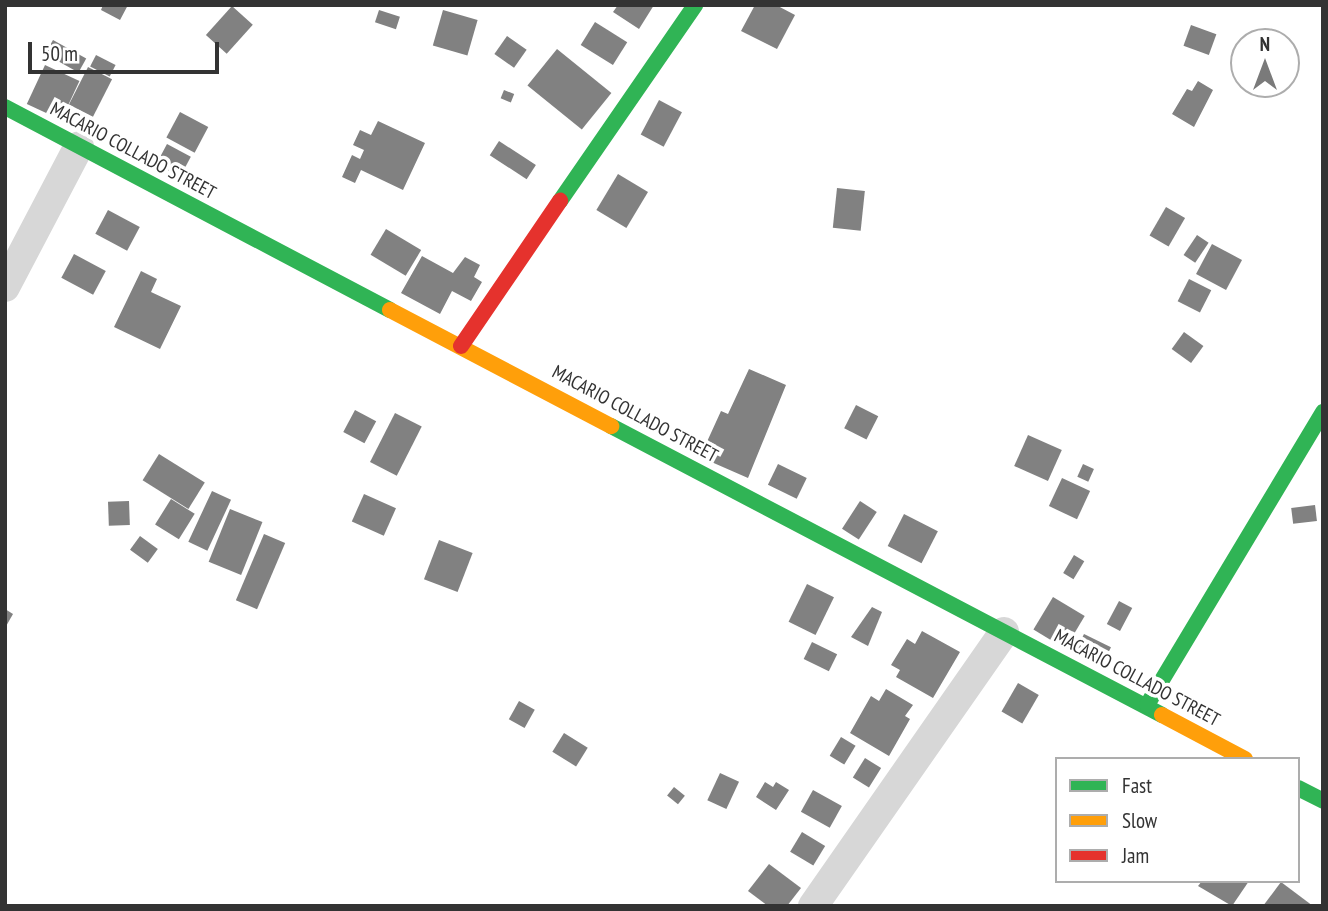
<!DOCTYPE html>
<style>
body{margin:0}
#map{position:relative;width:1328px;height:911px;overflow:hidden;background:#fff;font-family:"PT Sans Narrow",sans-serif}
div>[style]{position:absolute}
.building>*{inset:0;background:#818181;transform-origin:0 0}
.street>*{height:30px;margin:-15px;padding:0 15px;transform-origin:15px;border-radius:15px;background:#d7d7d7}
.fast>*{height:16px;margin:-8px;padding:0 8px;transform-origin:8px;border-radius:8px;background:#30b455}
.slow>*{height:16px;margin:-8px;padding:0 8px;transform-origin:8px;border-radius:8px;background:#ff9f0a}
.jam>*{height:16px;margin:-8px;padding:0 8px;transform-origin:8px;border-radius:8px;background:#e5322d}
span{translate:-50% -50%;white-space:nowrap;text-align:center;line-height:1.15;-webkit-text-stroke:7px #fff;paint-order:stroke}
.street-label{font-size:19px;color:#333}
.frame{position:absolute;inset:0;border:7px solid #333;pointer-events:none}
.legend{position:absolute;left:1055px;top:757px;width:245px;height:126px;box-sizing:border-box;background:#fff;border:2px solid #adadad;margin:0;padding:9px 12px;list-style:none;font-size:21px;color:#333}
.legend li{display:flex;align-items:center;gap:14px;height:35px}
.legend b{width:35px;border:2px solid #adadad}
.north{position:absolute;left:1230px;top:28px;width:70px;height:70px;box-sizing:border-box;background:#fff;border:2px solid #adadad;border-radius:50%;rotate:0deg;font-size:19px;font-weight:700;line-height:28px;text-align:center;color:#333}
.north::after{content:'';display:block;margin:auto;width:24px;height:32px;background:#7a7a7a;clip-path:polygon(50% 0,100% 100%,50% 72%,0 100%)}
.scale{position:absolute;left:28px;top:42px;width:191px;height:32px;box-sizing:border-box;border:4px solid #333;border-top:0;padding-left:9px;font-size:21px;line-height:24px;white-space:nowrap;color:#333;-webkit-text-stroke:5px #fff;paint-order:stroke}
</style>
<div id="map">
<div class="building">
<i style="clip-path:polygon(103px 5px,128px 5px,120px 20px,101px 10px)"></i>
<i style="clip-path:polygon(618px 5px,654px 5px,639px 29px,613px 12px)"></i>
<i style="clip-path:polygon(755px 5px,776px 5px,795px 15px,777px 49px,741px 31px)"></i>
<i style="left:232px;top:6px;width:28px;height:39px;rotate:42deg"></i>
<i style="left:379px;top:10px;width:22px;height:13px;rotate:18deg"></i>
<i style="left:443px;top:10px;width:36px;height:37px;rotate:16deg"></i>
<i style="left:595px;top:22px;width:38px;height:27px;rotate:32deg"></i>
<i style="left:1191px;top:25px;width:27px;height:22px;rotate:20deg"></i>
<i style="left:507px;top:36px;width:24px;height:22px;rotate:35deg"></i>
<i style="left:53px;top:40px;width:38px;height:16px;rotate:29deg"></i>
<i style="left:557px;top:49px;width:70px;height:47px;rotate:39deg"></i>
<i style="left:96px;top:55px;width:22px;height:13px;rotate:27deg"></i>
<i style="left:45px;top:65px;width:38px;height:43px;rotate:25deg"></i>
<i style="left:88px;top:67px;width:27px;height:42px;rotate:27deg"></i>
<i style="clip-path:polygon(1198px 81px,1213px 90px,1194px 127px,1172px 114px,1187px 89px,1192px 91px)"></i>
<i style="left:504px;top:90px;width:11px;height:9px;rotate:22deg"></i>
<i style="left:659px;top:100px;width:26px;height:39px;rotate:28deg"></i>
<i style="left:180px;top:112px;width:32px;height:29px;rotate:28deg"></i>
<i style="clip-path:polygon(378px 121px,425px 143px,403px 190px,361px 170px,355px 183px,342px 177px,352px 155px,360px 159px,364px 150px,353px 145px,360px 130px,371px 135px)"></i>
<i style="left:499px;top:141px;width:44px;height:17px;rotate:33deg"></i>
<i style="left:167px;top:144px;width:27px;height:23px;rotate:28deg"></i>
<i style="left:618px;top:174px;width:35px;height:42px;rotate:31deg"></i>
<i style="left:837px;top:188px;width:28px;height:40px;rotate:6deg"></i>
<i style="left:1166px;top:207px;width:22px;height:33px;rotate:30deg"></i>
<i style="left:108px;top:210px;width:36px;height:27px;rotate:28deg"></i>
<i style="left:386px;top:229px;width:41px;height:30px;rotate:31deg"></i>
<i style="left:1197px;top:235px;width:14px;height:24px;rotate:34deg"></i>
<i style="left:1212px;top:244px;width:34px;height:34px;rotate:28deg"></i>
<i style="left:74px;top:254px;width:36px;height:27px;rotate:28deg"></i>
<i style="clip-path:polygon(422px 256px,453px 273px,465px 257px,480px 265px,474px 277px,482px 282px,471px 301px,452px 291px,440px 314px,401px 293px)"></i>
<i style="clip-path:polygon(141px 271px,157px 279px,151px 292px,181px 306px,160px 349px,114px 327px)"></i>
<i style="left:1189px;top:279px;width:25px;height:25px;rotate:27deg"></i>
<i style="left:1184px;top:332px;width:24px;height:21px;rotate:36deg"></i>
<i style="clip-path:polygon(749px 369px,786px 385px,748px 478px,700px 457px,721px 411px,728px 414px)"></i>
<i style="left:856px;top:405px;width:25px;height:26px;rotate:27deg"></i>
<i style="left:355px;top:410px;width:24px;height:25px;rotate:28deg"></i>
<i style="left:395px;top:413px;width:30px;height:55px;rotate:27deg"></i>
<i style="left:1028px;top:435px;width:37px;height:34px;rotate:24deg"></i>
<i style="left:159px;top:454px;width:54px;height:31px;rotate:32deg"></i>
<i style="left:778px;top:464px;width:32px;height:23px;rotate:26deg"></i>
<i style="left:1083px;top:464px;width:12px;height:14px;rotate:24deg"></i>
<i style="left:1062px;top:478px;width:31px;height:31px;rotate:25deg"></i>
<i style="left:212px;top:491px;width:21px;height:56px;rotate:25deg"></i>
<i style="left:364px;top:494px;width:35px;height:30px;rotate:24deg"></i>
<i style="left:171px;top:499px;width:28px;height:30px;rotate:32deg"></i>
<i style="left:129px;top:501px;width:24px;height:21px;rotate:88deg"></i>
<i style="left:860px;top:501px;width:20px;height:33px;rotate:33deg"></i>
<i style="left:1315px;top:505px;width:16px;height:24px;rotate:83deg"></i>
<i style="left:230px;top:509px;width:35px;height:57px;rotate:22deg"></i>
<i style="left:904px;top:514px;width:38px;height:36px;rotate:27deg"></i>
<i style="left:264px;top:534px;width:23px;height:72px;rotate:23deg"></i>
<i style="left:140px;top:536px;width:22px;height:17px;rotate:36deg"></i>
<i style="left:439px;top:540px;width:36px;height:42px;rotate:21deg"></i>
<i style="left:1074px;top:555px;width:12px;height:21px;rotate:31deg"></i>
<i style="left:807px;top:584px;width:30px;height:42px;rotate:26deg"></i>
<i style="left:1053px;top:597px;width:37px;height:38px;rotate:31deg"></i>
<i style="left:1119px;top:601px;width:15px;height:26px;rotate:28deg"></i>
<i style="clip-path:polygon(872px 607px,882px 612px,868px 646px,851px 637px)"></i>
<i style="clip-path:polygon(5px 609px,13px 614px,5px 628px)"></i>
<i style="clip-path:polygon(922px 631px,960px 652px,933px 698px,896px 677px,900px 670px,891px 665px,907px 639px,915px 644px)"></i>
<i style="left:1084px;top:634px;width:30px;height:17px;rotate:26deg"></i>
<i style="left:812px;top:642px;width:28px;height:19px;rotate:26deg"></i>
<i style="left:1018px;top:683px;width:24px;height:33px;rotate:30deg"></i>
<i style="clip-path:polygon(886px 689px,913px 705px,905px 716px,910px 719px,889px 756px,850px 733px,871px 696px,879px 701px)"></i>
<i style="left:519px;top:701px;width:18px;height:21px;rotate:29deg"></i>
<i style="left:564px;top:733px;width:28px;height:22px;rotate:32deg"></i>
<i style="left:841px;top:737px;width:17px;height:22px;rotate:31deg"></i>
<i style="left:865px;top:758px;width:19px;height:23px;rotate:32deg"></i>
<i style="left:720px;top:773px;width:21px;height:30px;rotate:25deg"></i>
<i style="clip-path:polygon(765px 782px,773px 787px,776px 782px,789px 790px,776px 810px,756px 797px)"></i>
<i style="left:674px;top:787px;width:14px;height:11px;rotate:39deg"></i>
<i style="left:813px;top:790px;width:33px;height:25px;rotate:29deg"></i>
<i style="left:802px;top:832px;width:27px;height:23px;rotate:31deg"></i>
<i style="clip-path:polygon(769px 864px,801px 888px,787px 906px,768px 906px,748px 891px)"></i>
<i style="clip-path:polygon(1202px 881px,1249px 881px,1232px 906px,1198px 886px)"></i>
<i style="clip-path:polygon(1281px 882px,1313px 906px,1263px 906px)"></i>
</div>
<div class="street">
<i style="left:5px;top:287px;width:159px;rotate:-62.3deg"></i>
<i style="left:813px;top:906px;width:334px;rotate:-55.1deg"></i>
</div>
<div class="fast">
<i style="left:5px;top:107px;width:435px;rotate:27.8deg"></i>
<i style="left:560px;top:201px;width:238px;rotate:-55.4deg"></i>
<i style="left:611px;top:426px;width:622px;rotate:27.68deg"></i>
<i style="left:1147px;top:705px;width:342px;rotate:-59deg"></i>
<i style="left:1298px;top:788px;width:28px;rotate:27deg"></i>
</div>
<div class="slow">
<i style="left:390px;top:310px;width:250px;rotate:27.7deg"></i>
<i style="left:1162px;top:715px;width:94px;rotate:27.9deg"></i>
</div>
<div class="jam">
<i style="left:461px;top:346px;width:176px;rotate:-55.7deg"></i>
</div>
<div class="street-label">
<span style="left:133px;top:151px;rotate:28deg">MACARIO COLLADO STREET</span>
<span style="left:635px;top:414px;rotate:28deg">MACARIO COLLADO STREET</span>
<span style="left:1137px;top:678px;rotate:28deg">MACARIO COLLADO STREET</span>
</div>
<div class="frame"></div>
<ul class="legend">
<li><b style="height:9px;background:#30b455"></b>Fast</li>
<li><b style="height:9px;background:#ff9f0a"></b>Slow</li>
<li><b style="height:9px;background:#e5322d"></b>Jam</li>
</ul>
<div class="north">N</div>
<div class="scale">50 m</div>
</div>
